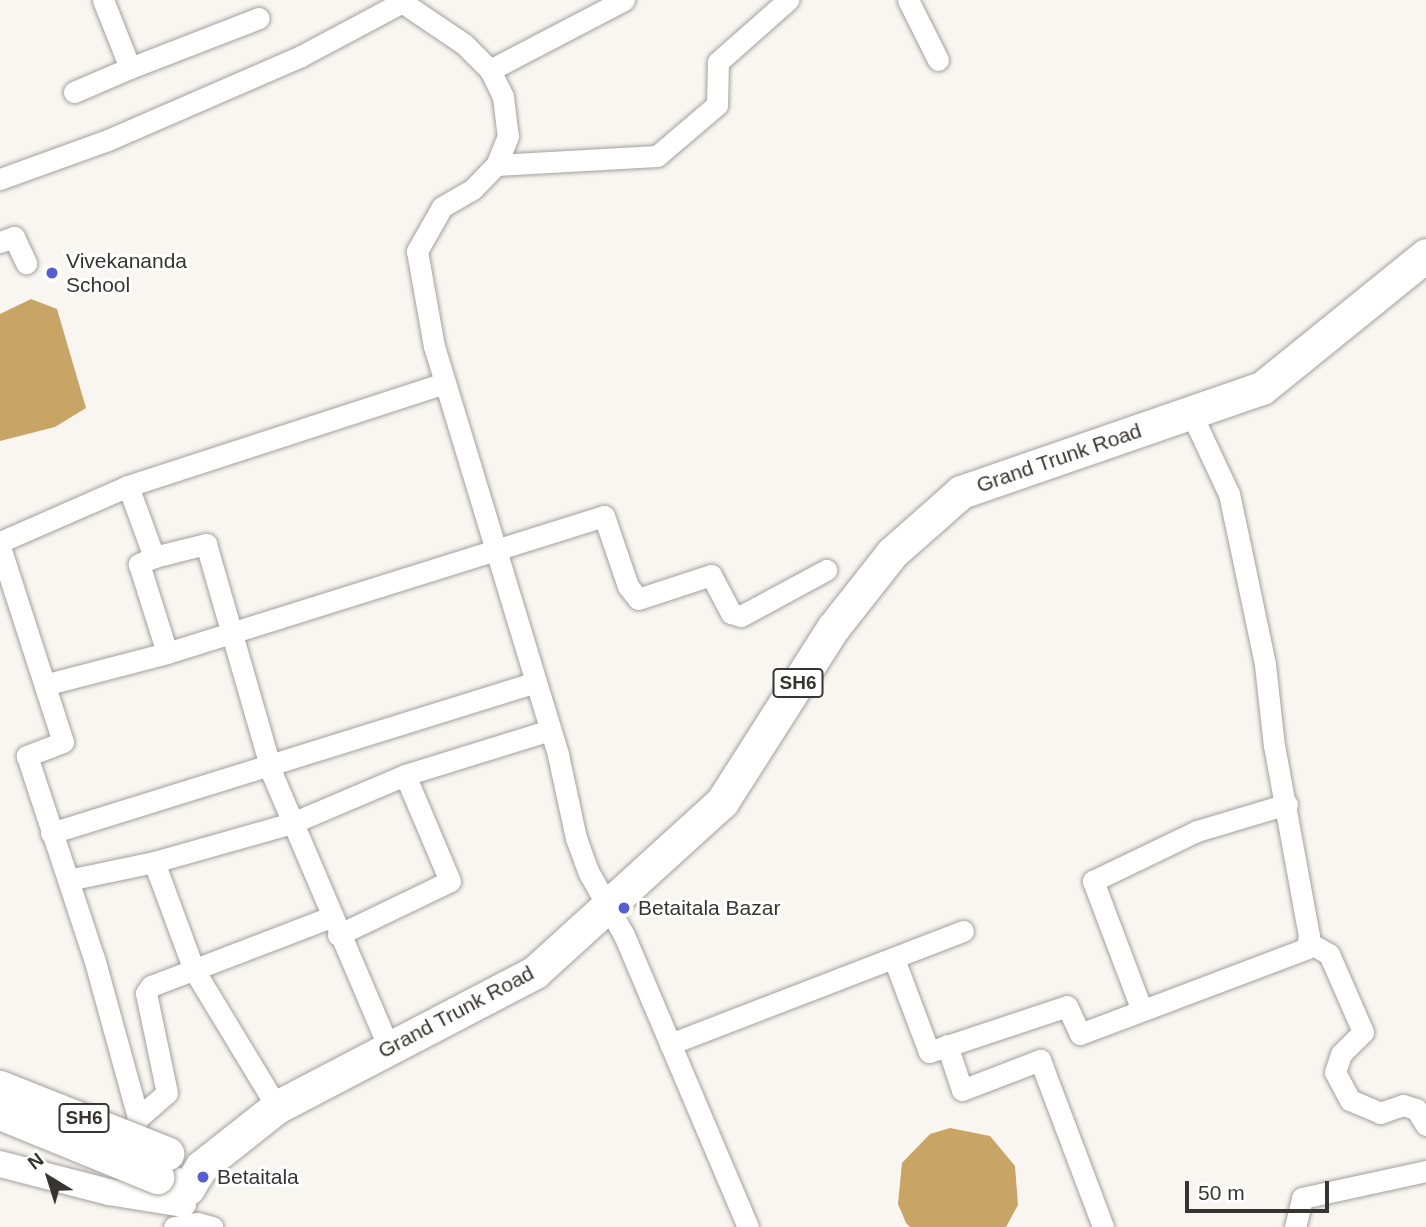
<!DOCTYPE html>
<style>
body{margin:0}
#map{position:relative;width:1426px;height:1227px;overflow:hidden;background:#f9f6f2;font-family:Helvetica,sans-serif}
div>[style]{position:absolute}
.water>*{inset:0;background:#c8a465}
.roads{filter:drop-shadow(0 0 2px #a3a09c) drop-shadow(0 0 2px #a3a09c)}
.minor>*{height:21px;margin:-10.5px;padding:0 10.5px;transform-origin:10.5px;border-radius:10.5px;background:#fff}
.tertiary>*{height:26px;margin:-13px;padding:0 13px;transform-origin:13px;border-radius:13px;background:#fff}
.primary>*{height:33px;margin:-16.5px;padding:0 16.5px;transform-origin:16.5px;border-radius:16.5px;background:#fff}
.bridges{filter:drop-shadow(0 0 2px #a3a09c) drop-shadow(0 0 2px #a3a09c)}
.primary-bridge>*{height:33px;margin:-16.5px;padding:0 16.5px;transform-origin:16.5px;border-radius:16.5px;background:#fff}
.dots>*{width:19px;height:19px;translate:-50% -50%;box-sizing:border-box;border:4px solid #fff;border-radius:50%}
span{translate:-50% -50%;white-space:nowrap;text-align:center;line-height:1.15;-webkit-text-stroke:6px #fff;paint-order:stroke}
.shield-label span{padding:2px 5px;background:#fff;border:2px solid;border-radius:5px;-webkit-text-stroke-width:0}
.shield-label{font-size:19px;color:#363533;font-weight:700}
.poi-label{font-size:21px;color:#363533}
.left{translate:0 -50%;text-align:left}
.street-label{font-size:21px;color:#363533}
.north{position:absolute;left:14px;top:1143px;width:70px;height:70px;-webkit-text-stroke:5px #fff;paint-order:stroke;rotate:322deg;font-size:19px;font-weight:700;line-height:28px;text-align:center;color:#363533}
.north::after{content:'';display:block;margin:auto;width:24px;height:32px;background:#363533;clip-path:polygon(50% 0,100% 100%,50% 72%,0 100%)}
.scale{position:absolute;left:1185px;top:1181px;width:144px;height:32px;box-sizing:border-box;border:4px solid #363533;border-top:0;padding-left:9px;font-size:21px;line-height:24px;white-space:nowrap;color:#363533;-webkit-text-stroke:5px #fff;paint-order:stroke}
</style>
<div id="map">
<div class="water">
<i style="clip-path:polygon(31px 299px,57px 309px,86px 408px,55px 427px,0 441px,0 314px)"></i>
<i style="clip-path:polygon(950px 1128px,990px 1136px,1015px 1166px,1018px 1205px,1006px 1227px,910px 1227px,906px 1223px,898px 1204px,902px 1163px,930px 1134px)"></i>
</div>
<div class="roads">
<div class="minor">
<i style="left:103px;top:0;width:73px;rotate:68.3deg"></i>
<i style="left:130px;top:68px;width:138px;rotate:-21.2deg"></i>
<i style="left:399px;top:0;width:78px;rotate:34.1deg"></i>
<i style="left:464px;top:44px;width:37px;rotate:45deg"></i>
<i style="left:490px;top:70px;width:30px;rotate:64deg"></i>
<i style="left:503px;top:97px;width:39px;rotate:83deg"></i>
<i style="left:508px;top:136px;width:31px;rotate:112deg"></i>
<i style="left:496px;top:165px;width:33px;rotate:134deg"></i>
<i style="left:473px;top:189px;width:36px;rotate:150deg"></i>
<i style="left:442px;top:207px;width:51px;rotate:119.6deg"></i>
<i style="left:417px;top:251px;width:97px;rotate:79.9deg"></i>
<i style="left:434px;top:346px;width:427px;rotate:73.1deg"></i>
<i style="left:558px;top:755px;width:85px;rotate:77.8deg"></i>
<i style="left:576px;top:838px;width:37px;rotate:70deg"></i>
<i style="left:589px;top:873px;width:71px;rotate:60.6deg"></i>
<i style="left:624px;top:935px;width:317px;rotate:67deg"></i>
<i style="left:908px;top:0;width:67px;rotate:63.4deg"></i>
<i style="left:490px;top:70px;width:151px;rotate:-27.6deg"></i>
<i style="left:74px;top:92px;width:61px;rotate:-23.2deg"></i>
<i style="left:496px;top:165px;width:161px;rotate:-3.2deg"></i>
<i style="left:657px;top:156px;width:79px;rotate:-40.4deg"></i>
<i style="left:717px;top:105px;width:43px;rotate:-88.7deg"></i>
<i style="left:718px;top:62px;width:94px;rotate:-41.5deg"></i>
<i style="left:0;top:179px;width:115px;rotate:-19.9deg"></i>
<i style="left:108px;top:140px;width:210px;rotate:-23.5deg"></i>
<i style="left:301px;top:56px;width:115px;rotate:-28.1deg"></i>
<i style="left:0;top:242px;width:15px;rotate:-20deg"></i>
<i style="left:14px;top:237px;width:29px;rotate:65deg"></i>
<i style="left:128px;top:486px;width:76px;rotate:69.9deg"></i>
<i style="left:154px;top:557px;width:54px;rotate:-14deg"></i>
<i style="left:206px;top:544px;width:241px;rotate:73.9deg"></i>
<i style="left:273px;top:776px;width:296px;rotate:66.9deg"></i>
<i style="left:0;top:542px;width:140px;rotate:-23.6deg"></i>
<i style="left:128px;top:486px;width:333px;rotate:-18deg"></i>
<i style="left:0;top:547px;width:205px;rotate:72.1deg"></i>
<i style="left:63px;top:742px;width:39px;rotate:159deg"></i>
<i style="left:27px;top:756px;width:213px;rotate:71.7deg"></i>
<i style="left:94px;top:958px;width:166px;rotate:74.6deg"></i>
<i style="left:138px;top:1118px;width:33px;rotate:111deg"></i>
<i style="left:154px;top:557px;width:17px;rotate:155deg"></i>
<i style="left:139px;top:564px;width:93px;rotate:72.5deg"></i>
<i style="left:167px;top:653px;width:458px;rotate:-17.4deg"></i>
<i style="left:604px;top:516px;width:74px;rotate:71.1deg"></i>
<i style="left:628px;top:586px;width:16px;rotate:52deg"></i>
<i style="left:638px;top:599px;width:77px;rotate:-18.2deg"></i>
<i style="left:711px;top:575px;width:43px;rotate:62.2deg"></i>
<i style="left:731px;top:613px;width:10px;rotate:17deg"></i>
<i style="left:741px;top:616px;width:97px;rotate:-28.4deg"></i>
<i style="left:48px;top:684px;width:123px;rotate:-14.6deg"></i>
<i style="left:51px;top:833px;width:508px;rotate:-17.29deg"></i>
<i style="left:154px;top:862px;width:115px;rotate:69.7deg"></i>
<i style="left:194px;top:970px;width:160px;rotate:58.8deg"></i>
<i style="left:68px;top:880px;width:88px;rotate:-11.8deg"></i>
<i style="left:154px;top:862px;width:143px;rotate:-15.8deg"></i>
<i style="left:292px;top:823px;width:123px;rotate:-23deg"></i>
<i style="left:405px;top:775px;width:152px;rotate:-17.2deg"></i>
<i style="left:338px;top:935px;width:124px;rotate:-25.7deg"></i>
<i style="left:450px;top:881px;width:115px;rotate:-113deg"></i>
<i style="left:1308px;top:942px;width:24px;rotate:30deg"></i>
<i style="left:1329px;top:954px;width:85px;rotate:66.4deg"></i>
<i style="left:1363px;top:1032px;width:31px;rotate:135deg"></i>
<i style="left:1341px;top:1054px;width:19px;rotate:108deg"></i>
<i style="left:1335px;top:1072px;width:32px;rotate:62deg"></i>
<i style="left:1350px;top:1100px;width:33px;rotate:23deg"></i>
<i style="left:1380px;top:1113px;width:24px;rotate:-19deg"></i>
<i style="left:1403px;top:1105px;width:14px;rotate:17deg"></i>
<i style="left:1416px;top:1109px;width:19px;rotate:58deg"></i>
<i style="left:894px;top:959px;width:99px;rotate:69.4deg"></i>
<i style="left:929px;top:1052px;width:145px;rotate:-18.4deg"></i>
<i style="left:1067px;top:1006px;width:31px;rotate:65deg"></i>
<i style="left:1080px;top:1034px;width:243px;rotate:-20.7deg"></i>
<i style="left:1307px;top:948px;width:12px;rotate:-81deg"></i>
<i style="left:1309px;top:936px;width:193px;rotate:-100.4deg"></i>
<i style="left:1274px;top:746px;width:82px;rotate:-96.3deg"></i>
<i style="left:1265px;top:664px;width:145px;rotate:-101.9deg"></i>
<i style="left:1235px;top:522px;width:29px;rotate:-102deg"></i>
<i style="left:1229px;top:494px;width:89px;rotate:-115.1deg"></i>
<i style="left:1141px;top:1008px;width:136px;rotate:-110.7deg"></i>
<i style="left:1093px;top:881px;width:115px;rotate:-25.7deg"></i>
<i style="left:1197px;top:831px;width:94px;rotate:-16.7deg"></i>
<i style="left:670px;top:1044px;width:314px;rotate:-21.1deg"></i>
<i style="left:947px;top:1045px;width:47px;rotate:71.6deg"></i>
<i style="left:962px;top:1090px;width:84px;rotate:-21deg"></i>
<i style="left:1040px;top:1060px;width:178px;rotate:69.3deg"></i>
<i style="left:138px;top:1118px;width:38px;rotate:-41deg"></i>
<i style="left:167px;top:1093px;width:102px;rotate:-101.9deg"></i>
<i style="left:146px;top:993px;width:9px;rotate:-54deg"></i>
<i style="left:151px;top:986px;width:193px;rotate:-21deg"></i>
<i style="left:174px;top:1227px;width:23px;rotate:-10deg"></i>
<i style="left:197px;top:1223px;width:16px;rotate:15deg"></i>
<i style="left:1295px;top:1227px;width:30px;rotate:-76deg"></i>
<i style="left:1302px;top:1198px;width:127px;rotate:-12.3deg"></i>
</div>
<div class="tertiary">
<i style="left:0;top:1164px;width:113px;rotate:14.4deg"></i>
<i style="left:109px;top:1192px;width:75px;rotate:9.2deg"></i>
</div>
<div class="primary">
<i style="left:157px;top:1177px;width:33px;rotate:20deg"></i>
<i style="left:188px;top:1188px;width:25px;rotate:-58deg"></i>
<i style="left:201px;top:1167px;width:97px;rotate:-38.3deg"></i>
<i style="left:277px;top:1107px;width:291px;rotate:-27.6deg"></i>
<i style="left:535px;top:972px;width:253px;rotate:-42.3deg"></i>
<i style="left:722px;top:802px;width:206px;rotate:-57.5deg"></i>
<i style="left:833px;top:628px;width:95px;rotate:-51.8deg"></i>
<i style="left:892px;top:553px;width:92px;rotate:-41.5deg"></i>
<i style="left:961px;top:492px;width:318px;rotate:-19.1deg"></i>
<i style="left:1262px;top:388px;width:211px;rotate:-39deg"></i>
</div>
</div>
<div class="bridges">
<div class="primary-bridge">
<i style="left:0;top:1087px;width:180px;rotate:21.6deg"></i>
<i style="left:0;top:1113px;width:170px;rotate:22.2deg"></i>
</div>
</div>
<div class="dots">
<i style="left:52px;top:273px;background:#565ed5"></i>
<i style="left:624px;top:908px;background:#565ed5"></i>
<i style="left:203px;top:1177px;background:#565ed5"></i>
</div>
<div class="shield-label">
<span style="left:798px;top:683px">SH6</span>
<span style="left:84px;top:1118px">SH6</span>
</div>
<div class="poi-label">
<span class="left" style="left:66px;top:273px">Vivekananda<br>School</span>
<span class="left" style="left:638px;top:908px">Betaitala Bazar</span>
<span class="left" style="left:217px;top:1177px">Betaitala</span>
</div>
<div class="street-label">
<span style="left:1059px;top:458px;rotate:-19deg">Grand Trunk Road</span>
<span style="left:456px;top:1012px;rotate:-28deg">Grand Trunk Road</span>
</div>
<div class="north">N</div>
<div class="scale">50 m</div>
</div>
